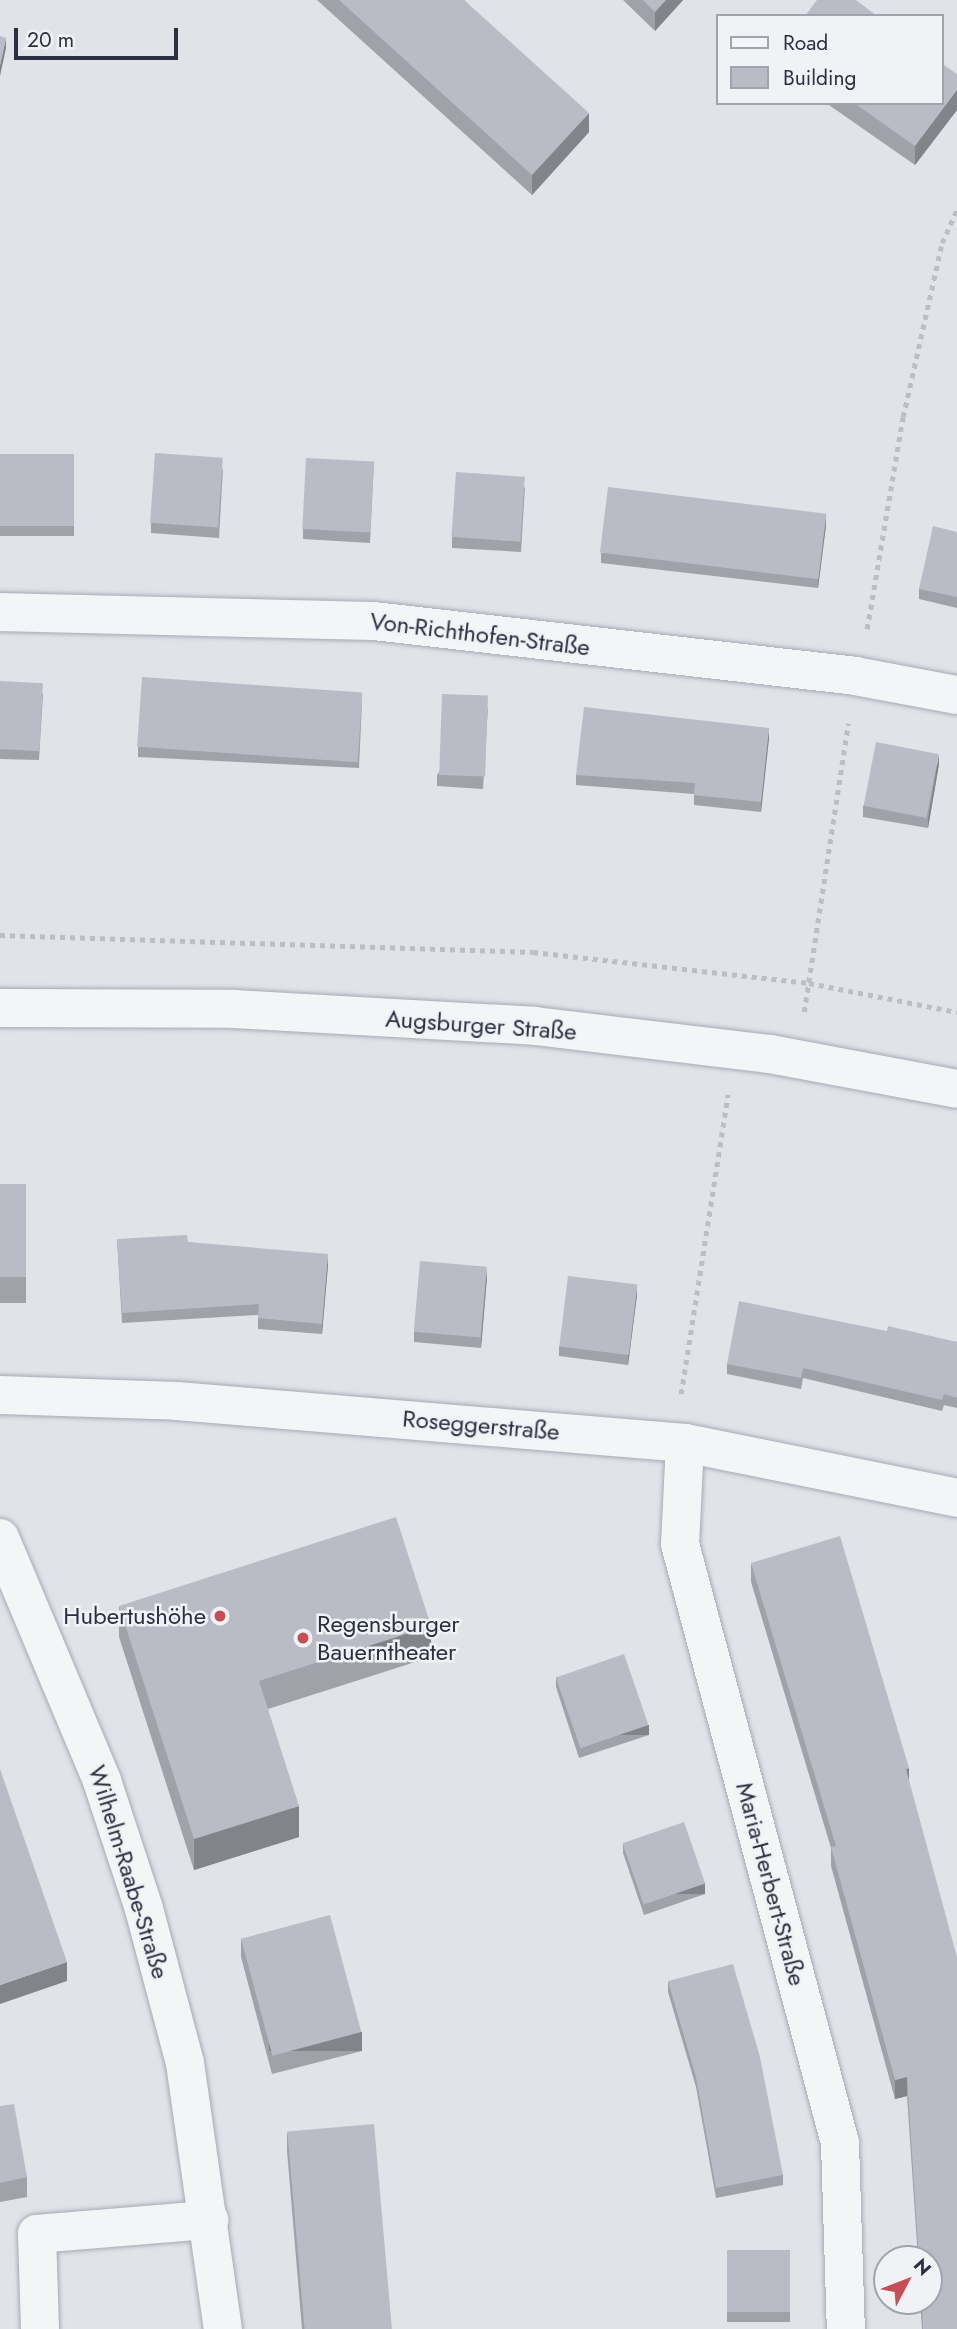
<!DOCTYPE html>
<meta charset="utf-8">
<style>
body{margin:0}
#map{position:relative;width:957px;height:2329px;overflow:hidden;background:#e1e3e9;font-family:Jost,sans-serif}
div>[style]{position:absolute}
.path>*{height:4.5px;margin-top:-2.25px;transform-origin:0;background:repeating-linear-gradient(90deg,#bbbec4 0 5px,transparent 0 10px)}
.roads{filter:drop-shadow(0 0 2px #a6aab3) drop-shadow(0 0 2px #a6aab3)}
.minor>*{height:38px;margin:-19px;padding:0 19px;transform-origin:19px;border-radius:19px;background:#f4f5f7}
.wall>*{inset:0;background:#9fa2a9;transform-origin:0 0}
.shaded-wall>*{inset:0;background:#82848a;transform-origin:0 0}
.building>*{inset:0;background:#b9bcc5;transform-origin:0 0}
.dots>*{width:19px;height:19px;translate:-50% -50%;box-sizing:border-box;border:4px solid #f1f2f6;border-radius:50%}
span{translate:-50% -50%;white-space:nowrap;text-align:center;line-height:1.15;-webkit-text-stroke:5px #f1f2f6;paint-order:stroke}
.street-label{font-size:24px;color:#2a3040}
.poi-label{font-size:24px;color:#2a3040}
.right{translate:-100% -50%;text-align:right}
.left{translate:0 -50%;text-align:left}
.legend{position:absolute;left:716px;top:14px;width:228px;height:91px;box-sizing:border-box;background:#f1f2f6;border:2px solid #a1a4ad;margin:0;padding:9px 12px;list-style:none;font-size:21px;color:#2a3040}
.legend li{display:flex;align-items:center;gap:14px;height:35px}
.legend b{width:35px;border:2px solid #a1a4ad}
.north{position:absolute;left:873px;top:2245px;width:70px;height:70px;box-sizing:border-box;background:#f1f2f6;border:2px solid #a1a4ad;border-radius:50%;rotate:48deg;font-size:19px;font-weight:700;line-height:28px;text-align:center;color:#2a3040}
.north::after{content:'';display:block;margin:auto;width:24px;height:32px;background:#c64e56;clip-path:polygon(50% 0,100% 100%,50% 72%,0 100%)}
.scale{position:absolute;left:14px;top:28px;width:164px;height:32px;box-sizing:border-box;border:4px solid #2a3040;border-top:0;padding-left:9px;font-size:21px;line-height:24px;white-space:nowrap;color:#2a3040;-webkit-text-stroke:5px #f1f2f6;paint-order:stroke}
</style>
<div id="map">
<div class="path">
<i style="left:867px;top:629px;width:215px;rotate:-80.4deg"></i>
<i style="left:903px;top:417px;width:178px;rotate:-77.4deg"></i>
<i style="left:942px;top:243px;width:36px;rotate:-66deg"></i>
<i style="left:0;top:935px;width:533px;rotate:1.83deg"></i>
<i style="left:533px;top:952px;width:278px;rotate:6.4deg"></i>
<i style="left:809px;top:983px;width:151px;rotate:11.1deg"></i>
<i style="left:804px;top:1012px;width:292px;rotate:-81.3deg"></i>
<i style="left:681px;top:1394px;width:303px;rotate:-81.1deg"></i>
</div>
<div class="roads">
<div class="minor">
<i style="left:0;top:612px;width:374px;rotate:1.4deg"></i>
<i style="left:374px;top:621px;width:484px;rotate:6.5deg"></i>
<i style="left:855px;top:676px;width:104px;rotate:10.6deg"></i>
<i style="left:0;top:1008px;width:234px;rotate:0.2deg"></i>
<i style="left:234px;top:1009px;width:301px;rotate:3.2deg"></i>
<i style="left:535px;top:1026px;width:237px;rotate:6.8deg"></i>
<i style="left:770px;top:1054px;width:190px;rotate:10.6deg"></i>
<i style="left:0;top:1395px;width:177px;rotate:1.9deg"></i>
<i style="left:177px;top:1401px;width:510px;rotate:4.73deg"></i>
<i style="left:685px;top:1443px;width:278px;rotate:11.4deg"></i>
<i style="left:685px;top:1443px;width:101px;rotate:92.8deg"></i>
<i style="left:680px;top:1544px;width:620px;rotate:75.04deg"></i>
<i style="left:840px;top:2143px;width:186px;rotate:88.2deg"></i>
<i style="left:0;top:1538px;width:264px;rotate:67.2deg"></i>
<i style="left:102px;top:1781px;width:135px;rotate:71.8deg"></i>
<i style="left:144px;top:1909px;width:159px;rotate:75.1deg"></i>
<i style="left:185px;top:2063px;width:269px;rotate:81.9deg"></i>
<i style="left:40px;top:2329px;width:95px;rotate:-91.8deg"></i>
<i style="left:37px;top:2234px;width:173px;rotate:-4.7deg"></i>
</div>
</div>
<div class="wall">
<i style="clip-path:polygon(317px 0,464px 0,589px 132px,532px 195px)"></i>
<i style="clip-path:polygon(623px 0,683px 0,655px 31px)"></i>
<i style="clip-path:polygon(957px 90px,957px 110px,915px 165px,826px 103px,941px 103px)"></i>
<i style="left:0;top:454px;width:74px;height:82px"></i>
<i style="clip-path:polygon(374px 461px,370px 543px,303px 539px,303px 529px)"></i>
<i style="clip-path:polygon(223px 469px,219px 538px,151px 533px,151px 523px)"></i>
<i style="clip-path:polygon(525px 487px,521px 552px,452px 548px,452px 537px)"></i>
<i style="clip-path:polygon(826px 525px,818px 588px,601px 563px,601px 553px)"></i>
<i style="clip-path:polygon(957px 532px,957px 608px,919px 599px,919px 589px)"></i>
<i style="clip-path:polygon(0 681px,43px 694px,39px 760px,0 759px)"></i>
<i style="clip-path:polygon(362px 703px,359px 768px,138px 757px,138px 747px)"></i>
<i style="clip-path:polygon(488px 707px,483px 789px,437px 786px,437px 775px)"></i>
<i style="clip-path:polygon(769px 738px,761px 812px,694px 805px,694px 794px,576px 785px,576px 775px)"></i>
<i style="clip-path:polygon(939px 764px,928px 828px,863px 817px,863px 806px)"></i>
<i style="left:0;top:1184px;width:26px;height:119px"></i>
<i style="clip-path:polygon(117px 1239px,188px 1242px,328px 1265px,322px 1334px,258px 1329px,258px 1315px,122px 1323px)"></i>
<i style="clip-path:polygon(487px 1277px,481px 1348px,414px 1342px,414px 1332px)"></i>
<i style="clip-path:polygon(637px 1295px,628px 1365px,559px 1356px,559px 1346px)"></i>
<i style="clip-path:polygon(887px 1331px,957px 1342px,957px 1408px,944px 1405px,942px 1411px,803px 1378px,801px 1389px,727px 1374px,727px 1364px)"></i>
<i style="clip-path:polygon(751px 1563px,909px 1782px,957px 2329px,922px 2329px,920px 2301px,929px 2301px,929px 2259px,918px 2259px,907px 2096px,895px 2099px,831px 1866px,831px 1848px,751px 1582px)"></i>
<i style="clip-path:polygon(119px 1606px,431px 1657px,268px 1709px,299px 1837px,194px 1870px,119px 1637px)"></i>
<i style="clip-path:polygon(556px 1677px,649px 1735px,579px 1758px,556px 1687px)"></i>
<i style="clip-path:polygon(623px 1843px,705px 1894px,644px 1915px,623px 1853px)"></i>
<i style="clip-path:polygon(241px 1938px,362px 2051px,272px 2074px,241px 1957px)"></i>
<i style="clip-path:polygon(668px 1981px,783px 2175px,783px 2185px,716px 2198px,696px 2087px,668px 1992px)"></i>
<i style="clip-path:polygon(0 2106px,27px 2177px,27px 2197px,0 2202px)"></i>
<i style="clip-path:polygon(287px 2132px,391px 2329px,302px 2329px,287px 2151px)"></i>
<i style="left:727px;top:2250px;width:63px;height:72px"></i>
</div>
<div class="shaded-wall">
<i style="clip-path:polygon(666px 0,683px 0,655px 31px,655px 12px)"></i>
<i style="clip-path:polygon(6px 38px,6px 48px,0 76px,0 65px)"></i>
<i style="clip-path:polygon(957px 90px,957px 110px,915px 165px,915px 146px)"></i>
<i style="clip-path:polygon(589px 113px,589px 132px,532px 195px,532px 175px)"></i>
<i style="clip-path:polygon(826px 514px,826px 525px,818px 588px,818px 578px)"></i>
<i style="clip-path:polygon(769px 728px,769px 738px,761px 812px,761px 802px)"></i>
<i style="clip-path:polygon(939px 754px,939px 764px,928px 828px,928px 818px)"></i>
<i style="clip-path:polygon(328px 1254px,328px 1265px,322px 1334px,322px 1324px)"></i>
<i style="clip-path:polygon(487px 1267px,487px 1277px,481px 1348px,481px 1338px)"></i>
<i style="clip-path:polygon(637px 1285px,637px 1295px,628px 1365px,628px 1355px)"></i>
<i style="left:431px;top:1626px;width:31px;height:181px;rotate:90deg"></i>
<i style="left:649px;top:1725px;width:10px;height:74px;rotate:90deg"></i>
<i style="clip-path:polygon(909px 1768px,909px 1787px,906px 1769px)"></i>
<i style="clip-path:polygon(299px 1806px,299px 1837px,194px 1870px,194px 1839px)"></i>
<i style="left:705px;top:1883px;width:11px;height:65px;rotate:90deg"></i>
<i style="clip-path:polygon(67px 1962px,67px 1981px,0 2004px,0 1985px)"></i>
<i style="left:362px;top:2032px;width:19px;height:93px;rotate:90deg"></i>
<i style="clip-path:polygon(907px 2077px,907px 2096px,895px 2099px,895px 2080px)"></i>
</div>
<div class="building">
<i style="clip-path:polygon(339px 0,464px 0,589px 113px,532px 175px)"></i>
<i style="clip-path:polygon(643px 0,666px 0,655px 12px)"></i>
<i style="clip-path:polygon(817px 0,856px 0,877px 16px,805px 16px)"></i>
<i style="clip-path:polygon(0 36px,6px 38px,0 65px)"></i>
<i style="clip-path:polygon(941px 63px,957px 74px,957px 90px,915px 146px,854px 103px,941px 103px)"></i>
<i style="left:155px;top:453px;width:68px;height:70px;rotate:4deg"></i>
<i style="left:0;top:454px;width:74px;height:72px"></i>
<i style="left:306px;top:458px;width:68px;height:71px;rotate:3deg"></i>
<i style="left:456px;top:472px;width:69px;height:65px;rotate:4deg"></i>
<i style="left:608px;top:487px;width:220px;height:66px;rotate:7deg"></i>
<i style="clip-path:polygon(933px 526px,957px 532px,957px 597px,919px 589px)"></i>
<i style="left:142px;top:677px;width:221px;height:70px;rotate:4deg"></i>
<i style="left:0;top:681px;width:43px;height:68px;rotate:3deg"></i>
<i style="left:442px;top:694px;width:46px;height:81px;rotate:2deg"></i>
<i style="clip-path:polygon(584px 707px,769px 728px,761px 802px,694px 795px,695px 783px,576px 775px)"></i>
<i style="left:876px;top:742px;width:64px;height:65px;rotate:11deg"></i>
<i style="left:0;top:1184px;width:26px;height:93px"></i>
<i style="clip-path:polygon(187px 1235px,188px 1242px,328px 1254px,322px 1324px,258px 1318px,259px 1304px,122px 1313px,117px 1239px)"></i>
<i style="left:420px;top:1261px;width:67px;height:71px;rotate:5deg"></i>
<i style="left:568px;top:1276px;width:70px;height:71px;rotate:7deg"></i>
<i style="clip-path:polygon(739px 1301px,887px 1331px,888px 1326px,957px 1342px,957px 1398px,944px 1394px,942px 1400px,803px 1368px,801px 1378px,727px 1364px)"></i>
<i style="clip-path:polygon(396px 1517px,431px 1626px,259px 1681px,299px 1806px,194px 1839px,119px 1606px)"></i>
<i style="clip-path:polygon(840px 1536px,909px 1768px,906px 1769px,957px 1957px,957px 2329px,923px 2329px,922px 2301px,929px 2301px,929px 2259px,919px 2259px,907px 2077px,895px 2080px,831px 1847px,836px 1846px,751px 1563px)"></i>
<i style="left:624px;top:1654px;width:75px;height:72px;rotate:71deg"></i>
<i style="clip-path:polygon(0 1769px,67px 1962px,0 1985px)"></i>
<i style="left:684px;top:1822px;width:65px;height:65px;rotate:71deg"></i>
<i style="left:330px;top:1915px;width:121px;height:92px;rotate:75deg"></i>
<i style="clip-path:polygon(733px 1964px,760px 2057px,783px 2175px,716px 2188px,696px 2077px,668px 1981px)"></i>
<i style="clip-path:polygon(14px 2104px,27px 2177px,0 2183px,0 2106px)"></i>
<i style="left:374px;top:2124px;width:206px;height:87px;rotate:85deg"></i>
<i style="left:727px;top:2250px;width:63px;height:62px"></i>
</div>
<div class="dots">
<i style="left:220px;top:1616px;background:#c64e56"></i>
<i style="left:303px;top:1638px;background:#c64e56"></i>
</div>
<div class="street-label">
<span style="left:480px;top:634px;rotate:7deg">Von-Richthofen-Straße</span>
<span style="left:481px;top:1025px;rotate:4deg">Augsburger Straße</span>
<span style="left:481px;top:1425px;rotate:5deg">Roseggerstraße</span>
<span style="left:129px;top:1872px;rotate:73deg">Wilhelm-Raabe-Straße</span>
<span style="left:771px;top:1884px;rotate:75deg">Maria-Herbert-Straße</span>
</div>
<div class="poi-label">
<span class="right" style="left:206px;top:1616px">Hubertushöhe</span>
<span class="left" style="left:317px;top:1638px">Regensburger<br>Bauerntheater</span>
</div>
<ul class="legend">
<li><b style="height:9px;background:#f4f5f7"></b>Road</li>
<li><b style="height:19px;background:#b9bcc5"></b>Building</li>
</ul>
<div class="north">N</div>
<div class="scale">20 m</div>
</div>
